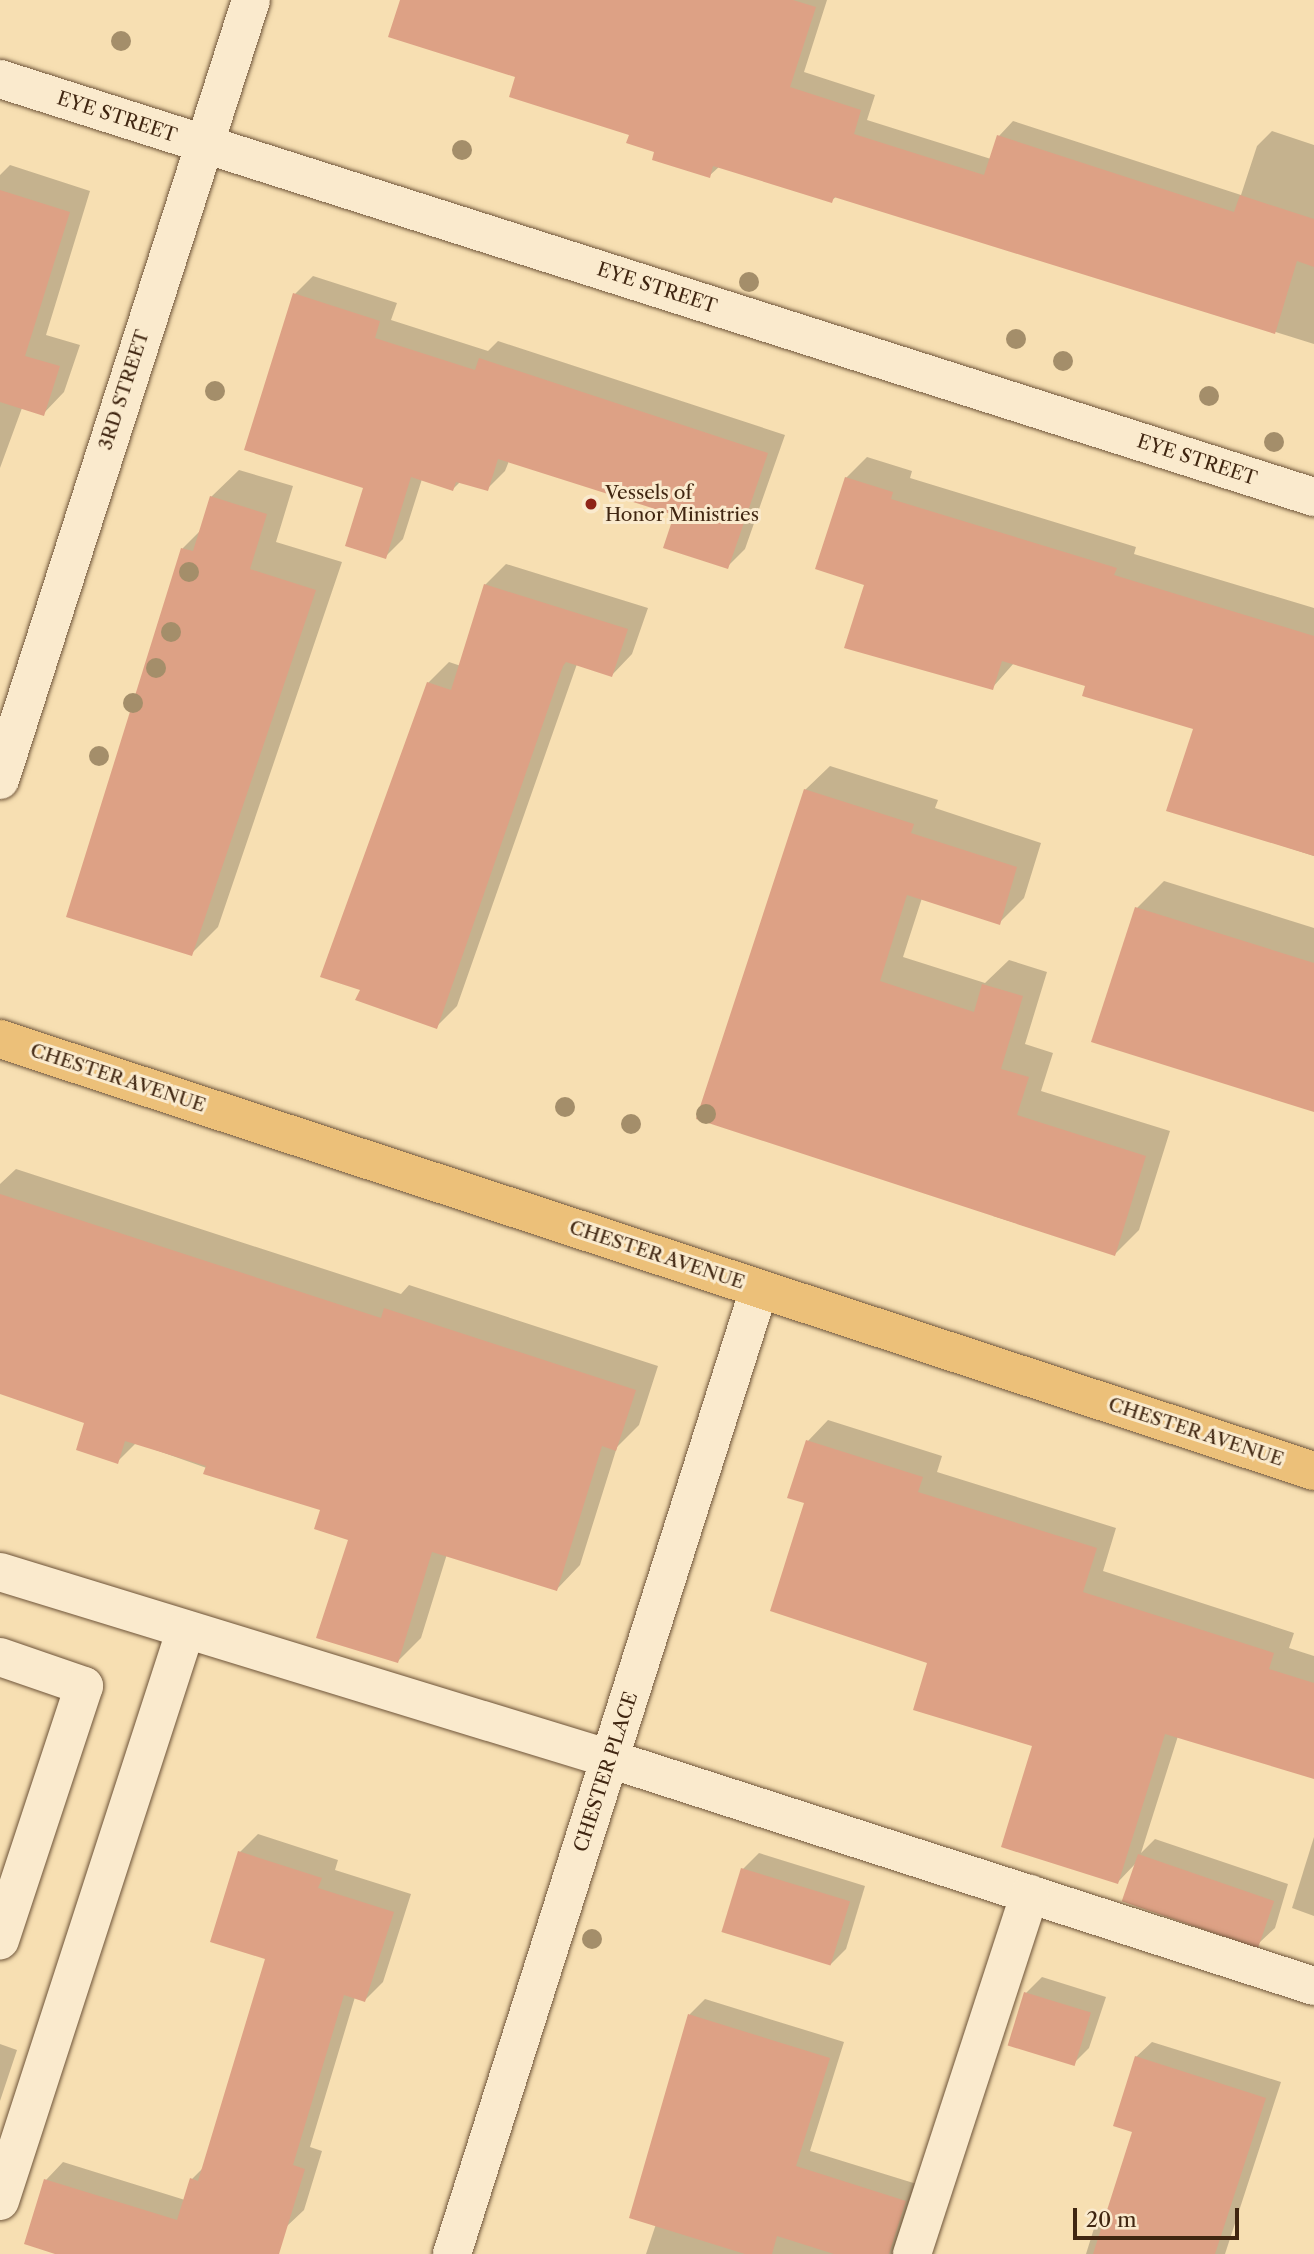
<!DOCTYPE html>
<style>
body{margin:0}
#map{position:relative;width:1314px;height:2254px;overflow:hidden;background:#f7dfb2;font-family:"Libre Caslon Text",serif}
div>[style]{position:absolute}
.shadow>*{inset:0;background:#0003}
.building>*{inset:0;background:#dda185;transform-origin:0 0}
.roads{filter:drop-shadow(0 0 2px #6e5439) drop-shadow(0 0 2px #6e5439)}
.minor>*{height:38px;margin:-19px;padding:0 19px;transform-origin:19px;border-radius:19px;background:#faeacd}
.major>*{height:38px;margin:-19px;padding:0 19px;transform-origin:19px;border-radius:19px;background:#ecc079}
.trees>*{width:20px;height:20px;margin:-10px;border-radius:50%;background:#a48e6a}
.dots>*{width:19px;height:19px;translate:-50% -50%;box-sizing:border-box;border:4px solid #faeacd;border-radius:50%}
span{translate:-50% -50%;white-space:nowrap;text-align:center;line-height:1.15;-webkit-text-stroke:6px #faeacd;paint-order:stroke}
.street-label{font-size:19px;color:#402611}
.poi-label{font-size:19px;color:#402611}
.left{translate:0 -50%;text-align:left}
.scale{position:absolute;left:1073px;top:2208px;width:166px;height:32px;box-sizing:border-box;border:4px solid #402611;border-top:0;padding-left:9px;font-size:21px;line-height:24px;white-space:nowrap;color:#402611;-webkit-text-stroke:5px #faeacd;paint-order:stroke}
</style>
<div id="map">
<div class="shadow">
<i style="clip-path:polygon(403px 0,827px 0,804px 72px,875px 95px,867px 120px,991px 159px,999px 136px,1013px 121px,1241px 195px,1257px 146px,1272px 131px,1314px 145px,1314px 344px,837px 196px,831px 201px,720px 166px,709px 176px,517px 76px)"></i>
<i style="clip-path:polygon(10px 165px,90px 191px,46px 335px,80px 345px,64px 392px,43px 414px,22px 408px,0 468px,0 175px)"></i>
<i style="clip-path:polygon(313px 276px,397px 303px,391px 320px,488px 351px,498px 341px,785px 435px,745px 549px,727px 567px,676px 513px,509px 461px,505px 471px,487px 489px,461px 481px,453px 489px,422px 479px,403px 539px,385px 557px,365px 487px,295px 294px)"></i>
<i style="clip-path:polygon(867px 457px,912px 471px,910px 478px,1136px 547px,1134px 554px,1314px 608px,1314px 856px,1169px 809px,1195px 728px,1087px 685px,1014px 663px,992px 688px,846px 646px,867px 584px,846px 478px)"></i>
<i style="clip-path:polygon(239px 470px,293px 486px,276px 542px,342px 562px,218px 927px,191px 954px,68px 916px,183px 548px,201px 530px,211px 497px)"></i>
<i style="clip-path:polygon(506px 564px,648px 608px,632px 654px,612px 675px,577px 664px,457px 1006px,436px 1027px,428px 683px,449px 662px,461px 666px,485px 585px)"></i>
<i style="clip-path:polygon(830px 766px,938px 800px,935px 808px,1041px 843px,1024px 898px,999px 923px,922px 898px,903px 957px,985px 983px,1009px 960px,1047px 972px,1025px 1044px,1053px 1053px,1041px 1091px,1170px 1131px,1139px 1230px,1115px 1254px,993px 1216px,994px 1213px,918px 1187px,805px 790px)"></i>
<i style="clip-path:polygon(1164px 881px,1314px 928px,1314px 1110px,1137px 908px)"></i>
<i style="clip-path:polygon(16px 1169px,401px 1294px,409px 1285px,658px 1366px,639px 1425px,617px 1447px,580px 1565px,557px 1589px,447px 1554px,421px 1638px,398px 1661px,351px 1539px,322px 1509px,136px 1443px,117px 1462px,87px 1422px,0 1392px,0 1184px)"></i>
<i style="clip-path:polygon(828px 1420px,942px 1456px,937px 1472px,1116px 1528px,1103px 1571px,1294px 1633px,1289px 1648px,1314px 1656px,1314px 1778px,1178px 1736px,1141px 1853px,1155px 1839px,1288px 1884px,1275px 1928px,1259px 1943px,1136px 1863px,1118px 1882px,1034px 1745px,929px 1662px,806px 1502px,808px 1441px)"></i>
<i style="clip-path:polygon(258px 1834px,338px 1860px,335px 1870px,411px 1894px,383px 1982px,365px 2000px,355px 1997px,310px 2147px,322px 2151px,304px 2210px,286px 2227px,278px 2254px,59px 2254px,46px 2180px,63px 2162px,185px 2200px,192px 2179px,204px 2167px,267px 1958px,240px 1852px)"></i>
<i style="clip-path:polygon(1314px 1837px,1314px 1916px,1292px 1908px)"></i>
<i style="clip-path:polygon(759px 1853px,865px 1886px,846px 1949px,830px 1965px,743px 1869px)"></i>
<i style="clip-path:polygon(1042px 1977px,1106px 1997px,1089px 2048px,1073px 2064px,1026px 1993px)"></i>
<i style="clip-path:polygon(705px 1999px,844px 2042px,810px 2151px,920px 2185px,897px 2254px,646px 2254px,656px 2224px,631px 2216px,690px 2014px)"></i>
<i style="clip-path:polygon(1152px 2042px,1281px 2082px,1225px 2254px,1086px 2254px,1096px 2222px,1109px 2210px,1134px 2131px,1136px 2057px)"></i>
<i style="clip-path:polygon(0 2044px,17px 2050px,0 2101px)"></i>
</div>
<div class="building">
<i style="clip-path:polygon(400px 0,793px 0,816px 7px,790px 87px,861px 110px,854px 134px,984px 175px,997px 135px,1234px 212px,1240px 195px,1314px 219px,1314px 267px,1297px 261px,1275px 334px,834px 197px,832px 203px,713px 166px,710px 178px,652px 160px,654px 152px,626px 143px,629px 135px,509px 97px,515px 77px,388px 37px)"></i>
<i style="clip-path:polygon(0 190px,70px 212px,25px 356px,60px 366px,44px 416px,0 402px)"></i>
<i style="clip-path:polygon(293px 293px,380px 321px,375px 338px,475px 370px,479px 358px,768px 453px,728px 569px,663px 548px,674px 515px,498px 459px,488px 491px,456px 482px,453px 491px,411px 477px,386px 559px,345px 546px,363px 488px,244px 450px)"></i>
<i style="clip-path:polygon(845px 477px,893px 492px,891px 499px,1117px 568px,1114px 575px,1314px 636px,1314px 856px,1166px 811px,1193px 729px,1082px 696px,1085px 686px,1002px 661px,993px 690px,844px 648px,864px 585px,815px 569px)"></i>
<i style="clip-path:polygon(210px 496px,267px 514px,250px 569px,316px 590px,192px 956px,66px 917px,181px 548px,193px 551px)"></i>
<i style="clip-path:polygon(484px 584px,628px 629px,612px 677px,566px 662px,563px 666px,437px 1029px,355px 1000px,360px 990px,320px 977px,427px 682px,451px 690px)"></i>
<i style="clip-path:polygon(804px 789px,914px 824px,911px 833px,1017px 867px,1000px 925px,907px 895px,880px 981px,974px 1012px,982px 984px,1023px 996px,1001px 1069px,1029px 1077px,1017px 1115px,1146px 1156px,1115px 1256px,696px 1119px)"></i>
<i style="clip-path:polygon(1135px 907px,1314px 963px,1314px 1112px,1091px 1042px)"></i>
<i style="clip-path:polygon(0 1194px,381px 1318px,384px 1308px,636px 1390px,616px 1451px,602px 1446px,557px 1591px,432px 1552px,398px 1663px,316px 1638px,348px 1540px,314px 1529px,320px 1510px,203px 1474px,206px 1466px,125px 1441px,118px 1464px,76px 1450px,84px 1423px,0 1394px)"></i>
<i style="clip-path:polygon(806px 1440px,923px 1477px,918px 1492px,1097px 1548px,1083px 1592px,1274px 1653px,1269px 1669px,1314px 1683px,1314px 1779px,1165px 1734px,1118px 1884px,1001px 1847px,1032px 1746px,913px 1710px,927px 1663px,770px 1611px,804px 1503px,787px 1498px)"></i>
<i style="clip-path:polygon(238px 1851px,322px 1878px,318px 1888px,394px 1912px,365px 2002px,344px 1995px,293px 2165px,305px 2169px,279px 2254px,55px 2254px,24px 2244px,44px 2179px,177px 2220px,190px 2178px,198px 2181px,265px 1959px,210px 1942px)"></i>
<i style="left:1138px;top:1854px;width:144px;height:50px;rotate:19deg"></i>
<i style="left:741px;top:1868px;width:114px;height:67px;rotate:17deg"></i>
<i style="left:1024px;top:1992px;width:70px;height:56px;rotate:17deg"></i>
<i style="clip-path:polygon(688px 2014px,830px 2058px,796px 2166px,906px 2201px,889px 2254px,834px 2254px,777px 2236px,772px 2254px,745px 2254px,629px 2218px)"></i>
<i style="clip-path:polygon(1135px 2056px,1266px 2098px,1215px 2254px,1093px 2254px,1132px 2132px,1113px 2126px)"></i>
</div>
<div class="roads">
<div class="minor">
<i style="left:0;top:79px;width:1379px;rotate:17.65deg"></i>
<i style="left:0;top:780px;width:819px;rotate:-72.16deg"></i>
<i style="left:0;top:1572px;width:638px;rotate:17.04deg"></i>
<i style="left:610px;top:1759px;width:740px;rotate:17.87deg"></i>
<i style="left:0;top:1657px;width:89px;rotate:19deg"></i>
<i style="left:84px;top:1686px;width:268px;rotate:108.3deg"></i>
<i style="left:0;top:2201px;width:601px;rotate:-71.99deg"></i>
<i style="left:452px;top:2254px;width:1013px;rotate:-72.35deg"></i>
<i style="left:912px;top:2254px;width:379px;rotate:-71.9deg"></i>
</div>
<div class="major">
<i style="left:0;top:1039px;width:1383px;rotate:18.2deg"></i>
</div>
</div>
<div class="trees">
<i style="left:121px;top:41px"></i>
<i style="left:462px;top:150px"></i>
<i style="left:749px;top:282px"></i>
<i style="left:1016px;top:339px"></i>
<i style="left:1063px;top:361px"></i>
<i style="left:215px;top:391px"></i>
<i style="left:1209px;top:396px"></i>
<i style="left:1274px;top:442px"></i>
<i style="left:189px;top:572px"></i>
<i style="left:171px;top:632px"></i>
<i style="left:156px;top:668px"></i>
<i style="left:133px;top:703px"></i>
<i style="left:99px;top:756px"></i>
<i style="left:565px;top:1107px"></i>
<i style="left:706px;top:1114px"></i>
<i style="left:631px;top:1124px"></i>
<i style="left:592px;top:1939px"></i>
</div>
<div class="dots">
<i style="left:591px;top:504px;background:#8f2418"></i>
</div>
<div class="street-label">
<span style="left:117px;top:117px;rotate:18deg">EYE STREET</span>
<span style="left:657px;top:288px;rotate:18deg">EYE STREET</span>
<span style="left:124px;top:390px;rotate:-72deg">3RD STREET</span>
<span style="left:1197px;top:460px;rotate:18deg">EYE STREET</span>
<span style="left:118px;top:1078px;rotate:18deg">CHESTER AVENUE</span>
<span style="left:657px;top:1255px;rotate:18deg">CHESTER AVENUE</span>
<span style="left:1196px;top:1432px;rotate:18deg">CHESTER AVENUE</span>
<span style="left:606px;top:1772px;rotate:-72deg">CHESTER PLACE</span>
</div>
<div class="poi-label">
<span class="left" style="left:605px;top:504px">Vessels of<br>Honor Ministries</span>
</div>
<div class="scale">20 m</div>
</div>
